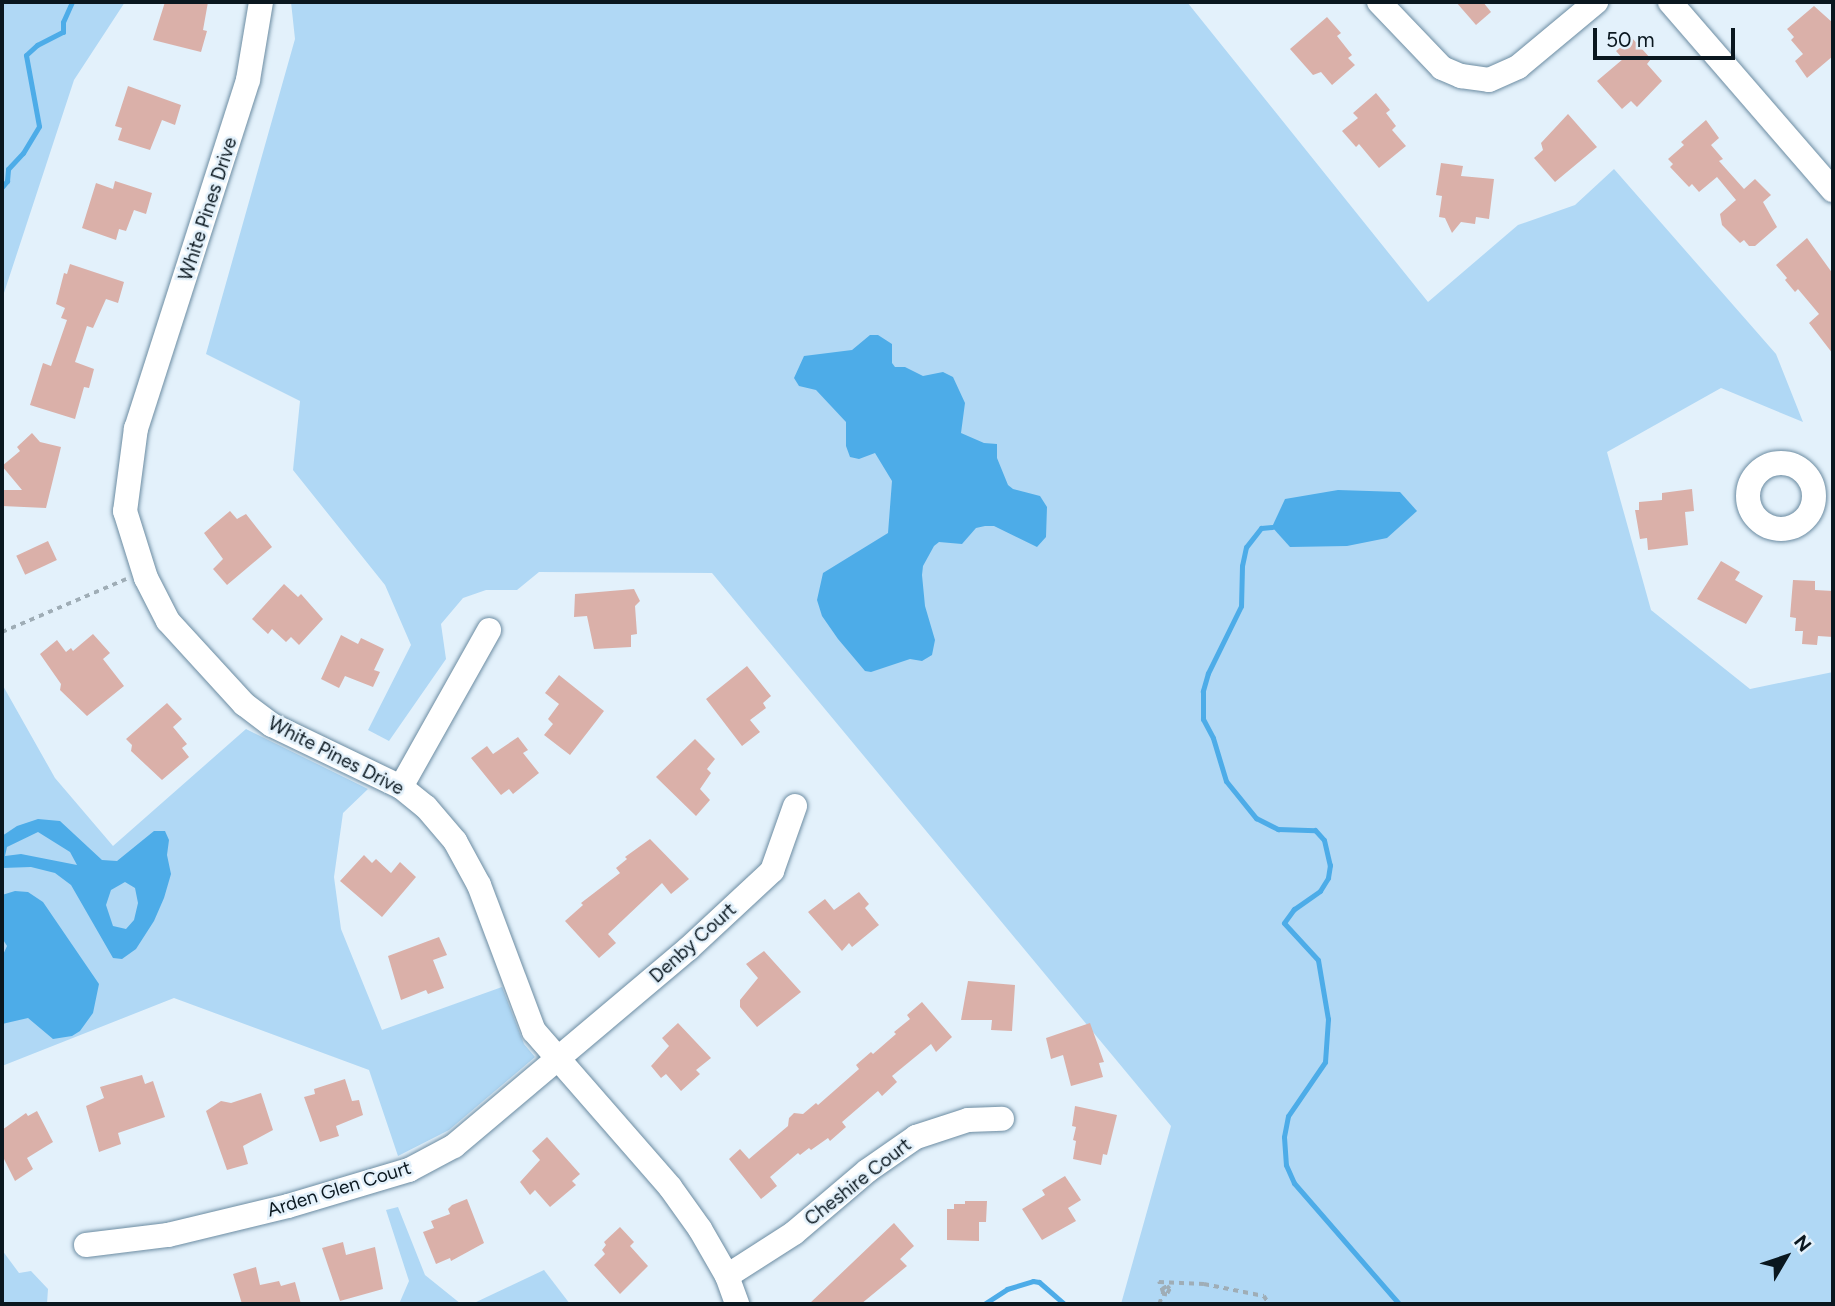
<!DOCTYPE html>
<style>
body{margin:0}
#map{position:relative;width:1835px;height:1306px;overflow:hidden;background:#e3f1fb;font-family:Figtree,sans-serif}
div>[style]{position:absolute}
.green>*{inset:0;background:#b0d8f5}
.water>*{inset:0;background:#4dace8}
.stream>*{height:5px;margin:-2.5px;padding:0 2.5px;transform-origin:2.5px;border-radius:2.5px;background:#4dace8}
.building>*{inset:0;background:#dab0a9;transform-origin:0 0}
.path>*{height:3.5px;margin-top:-1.75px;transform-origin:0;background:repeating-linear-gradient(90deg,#9fadb6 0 5px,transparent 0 10px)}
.roads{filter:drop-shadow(0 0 2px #6c8ca2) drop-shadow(0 0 2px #6c8ca2)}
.minor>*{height:24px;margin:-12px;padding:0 12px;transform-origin:12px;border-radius:12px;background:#fff}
.minor>.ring{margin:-12px;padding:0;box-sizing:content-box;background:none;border:24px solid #fff;border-radius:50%}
span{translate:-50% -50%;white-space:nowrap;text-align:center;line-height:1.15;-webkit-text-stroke:5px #e3f1fb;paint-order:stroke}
.street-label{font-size:19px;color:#0a171f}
.frame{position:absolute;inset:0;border:4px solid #0a171f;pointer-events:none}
.north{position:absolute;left:1751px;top:1222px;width:70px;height:70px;-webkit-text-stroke:5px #e3f1fb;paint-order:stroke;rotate:51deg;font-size:19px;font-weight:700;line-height:28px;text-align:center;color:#0a171f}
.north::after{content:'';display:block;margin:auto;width:24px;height:32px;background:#0a171f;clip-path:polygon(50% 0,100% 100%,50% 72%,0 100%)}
.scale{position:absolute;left:1593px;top:28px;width:142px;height:32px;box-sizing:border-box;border:4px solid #0a171f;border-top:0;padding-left:9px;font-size:21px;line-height:24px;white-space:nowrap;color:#0a171f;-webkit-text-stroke:5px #e3f1fb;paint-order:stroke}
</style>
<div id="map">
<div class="green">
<i style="clip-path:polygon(2px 2px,125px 2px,74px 80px,2px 299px)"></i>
<i style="clip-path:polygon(291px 2px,1187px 2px,1428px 302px,1518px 225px,1575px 205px,1614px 169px,1776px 354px,1803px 422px,1721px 388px,1607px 452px,1651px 610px,1750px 689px,1833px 672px,1833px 1304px,1121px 1304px,1171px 1126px,712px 573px,539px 572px,517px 590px,486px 590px,463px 598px,441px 624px,446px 659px,389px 741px,368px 730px,411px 645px,385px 585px,293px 470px,300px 401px,206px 354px,295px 39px)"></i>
<i style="clip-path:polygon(2px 684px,55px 778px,113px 846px,246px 729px,368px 789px,343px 813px,334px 877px,341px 929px,382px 1030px,502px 987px,524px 1044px,535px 1057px,449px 1130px,398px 1156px,369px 1070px,174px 998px,2px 1066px)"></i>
<i style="clip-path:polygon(398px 1207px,425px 1275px,461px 1304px,399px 1304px,409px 1281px,386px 1210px)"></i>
<i style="clip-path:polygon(2px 1250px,19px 1273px,31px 1271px,48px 1289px,47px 1304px,2px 1304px)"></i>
<i style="clip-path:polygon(544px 1270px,570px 1304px,472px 1304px)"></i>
</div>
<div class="water">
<i style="clip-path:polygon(870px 335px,878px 335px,892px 344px,892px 363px,895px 367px,905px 367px,923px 376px,943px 372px,953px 377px,965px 403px,961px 433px,984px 443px,997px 444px,997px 458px,1008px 485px,1013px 489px,1040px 496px,1047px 507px,1046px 537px,1037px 547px,994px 526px,985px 526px,976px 528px,962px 544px,939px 542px,934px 546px,923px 566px,922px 575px,925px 606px,935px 640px,932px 655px,922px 661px,910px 659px,871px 672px,865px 671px,838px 639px,822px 616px,817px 600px,823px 573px,888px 533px,892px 481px,875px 453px,859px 459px,850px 457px,846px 446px,846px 422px,816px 390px,799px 386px,794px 378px,804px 356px,852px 350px)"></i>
<i style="clip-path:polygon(1338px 490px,1400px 492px,1417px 511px,1387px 538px,1347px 546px,1290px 547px,1272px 527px,1285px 499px)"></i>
<i style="clip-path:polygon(evenodd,38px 819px,60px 821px,102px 860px,117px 861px,154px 831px,165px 831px,169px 840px,167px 855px,171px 874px,164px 898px,154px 921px,136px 949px,122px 959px,113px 958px,71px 885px,55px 873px,31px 867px,2px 868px,2px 836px,17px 826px,38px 819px,38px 832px,70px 852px,77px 865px,21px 854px,5px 856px,7px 847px,38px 832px,38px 819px,125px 882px,135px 888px,138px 903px,134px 920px,126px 929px,113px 926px,106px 905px,111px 890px,125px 882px)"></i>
<i style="clip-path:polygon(15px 891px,28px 892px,43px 902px,99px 984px,93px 1013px,80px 1031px,72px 1036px,53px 1039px,28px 1018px,2px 1024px,2px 957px,7px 946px,2px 938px,2px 895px)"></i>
</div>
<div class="stream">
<i style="left:2px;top:187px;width:8px;rotate:-50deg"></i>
<i style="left:7px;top:181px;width:12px;rotate:-85deg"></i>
<i style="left:8px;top:169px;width:22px;rotate:-47deg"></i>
<i style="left:23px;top:153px;width:31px;rotate:-59deg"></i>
<i style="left:39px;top:126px;width:72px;rotate:-100.4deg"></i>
<i style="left:26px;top:55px;width:15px;rotate:-42deg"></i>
<i style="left:37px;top:45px;width:29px;rotate:-27deg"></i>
<i style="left:63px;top:32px;width:10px;rotate:-90deg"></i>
<i style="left:63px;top:22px;width:22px;rotate:-66deg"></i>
<i style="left:1272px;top:527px;width:11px;rotate:175deg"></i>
<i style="left:1261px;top:528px;width:24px;rotate:128deg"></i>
<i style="left:1246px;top:547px;width:19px;rotate:102deg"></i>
<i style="left:1242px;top:566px;width:40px;rotate:91.4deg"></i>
<i style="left:1241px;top:606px;width:75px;rotate:116.2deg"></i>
<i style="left:1208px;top:673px;width:19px;rotate:106deg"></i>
<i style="left:1203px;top:691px;width:28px;rotate:90deg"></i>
<i style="left:1203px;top:719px;width:21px;rotate:62deg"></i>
<i style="left:1213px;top:738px;width:45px;rotate:73.2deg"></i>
<i style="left:1226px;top:781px;width:48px;rotate:51deg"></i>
<i style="left:1256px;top:818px;width:25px;rotate:27deg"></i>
<i style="left:1278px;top:829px;width:37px;rotate:2deg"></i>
<i style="left:1315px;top:830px;width:13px;rotate:48deg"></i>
<i style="left:1324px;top:840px;width:26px;rotate:77deg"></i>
<i style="left:1330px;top:865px;width:13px;rotate:99deg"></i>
<i style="left:1328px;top:878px;width:15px;rotate:122deg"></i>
<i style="left:1320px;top:891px;width:32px;rotate:145deg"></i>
<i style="left:1294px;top:909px;width:17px;rotate:126deg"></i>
<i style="left:1284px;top:923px;width:50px;rotate:47.4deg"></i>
<i style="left:1318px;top:960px;width:60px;rotate:80.4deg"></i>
<i style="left:1328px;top:1019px;width:43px;rotate:94deg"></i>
<i style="left:1325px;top:1062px;width:65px;rotate:124.4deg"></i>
<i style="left:1288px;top:1116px;width:21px;rotate:101deg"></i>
<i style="left:1284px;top:1137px;width:28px;rotate:86deg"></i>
<i style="left:1286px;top:1165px;width:20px;rotate:66deg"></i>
<i style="left:1294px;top:1183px;width:160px;rotate:49deg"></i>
<i style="left:984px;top:1304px;width:27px;rotate:-33deg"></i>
<i style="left:1007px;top:1289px;width:27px;rotate:-17deg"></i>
<i style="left:1033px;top:1281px;width:6px;rotate:9deg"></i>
<i style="left:1039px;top:1282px;width:33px;rotate:41deg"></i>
</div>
<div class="building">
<i style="clip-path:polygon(165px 2px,208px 2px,203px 30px,207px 31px,201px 52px,153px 40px)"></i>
<i style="clip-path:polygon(1456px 2px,1483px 2px,1491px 12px,1476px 25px)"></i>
<i style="clip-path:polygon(1814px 6px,1833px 23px,1833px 56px,1807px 78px,1795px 61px,1803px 54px,1791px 40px,1794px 37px,1787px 29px)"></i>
<i style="clip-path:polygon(1327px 17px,1341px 33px,1337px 36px,1352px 55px,1348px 58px,1355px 65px,1332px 85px,1321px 72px,1313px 75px,1290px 49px)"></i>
<i style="clip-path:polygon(1632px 38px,1651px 59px,1647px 64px,1662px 81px,1637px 107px,1631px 101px,1622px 109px,1597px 81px,1623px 59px,1616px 51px)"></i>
<i style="clip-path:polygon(128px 86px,181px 105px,175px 125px,162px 120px,150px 150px,118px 140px,122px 128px,115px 126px)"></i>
<i style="clip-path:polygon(1376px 93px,1390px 110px,1386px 113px,1396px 126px,1392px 130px,1406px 146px,1379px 168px,1359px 144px,1356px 147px,1342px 131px,1358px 118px,1353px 113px)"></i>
<i style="clip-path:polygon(1568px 114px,1597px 147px,1555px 182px,1534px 158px,1543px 150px,1541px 143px)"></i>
<i style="clip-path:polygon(1706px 120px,1719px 138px,1711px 145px,1723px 159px,1719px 161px,1744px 189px,1755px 179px,1771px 195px,1763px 202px,1777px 227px,1755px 246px,1749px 246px,1744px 240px,1740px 243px,1722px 225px,1720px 214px,1736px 200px,1717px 177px,1699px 192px,1692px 184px,1689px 187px,1670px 167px,1673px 164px,1668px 159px,1684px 145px,1681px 142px)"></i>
<i style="clip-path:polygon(1441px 163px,1463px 166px,1461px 176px,1494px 179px,1489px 219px,1476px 217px,1475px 224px,1461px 222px,1452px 233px,1445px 218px,1439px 217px,1442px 196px,1436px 195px)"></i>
<i style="clip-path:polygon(115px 181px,152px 193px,146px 214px,134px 210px,126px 231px,119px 229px,116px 240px,82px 228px,96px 183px,113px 189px)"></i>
<i style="clip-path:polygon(1807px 238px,1833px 274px,1833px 354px,1809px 323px,1819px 314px,1798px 289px,1795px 292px,1785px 280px,1787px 278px,1776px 265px)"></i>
<i style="clip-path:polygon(70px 264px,124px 282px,118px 303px,106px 299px,93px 328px,87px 326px,75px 362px,94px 369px,89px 388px,84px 387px,75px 419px,30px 405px,43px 363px,51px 366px,67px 320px,61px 318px,65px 308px,56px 304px,64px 273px,67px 274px)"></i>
<i style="clip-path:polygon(32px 433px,40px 442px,61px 447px,46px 508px,2px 506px,2px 490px,22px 490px,2px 466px,20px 451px,17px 447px)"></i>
<i style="clip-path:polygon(1692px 489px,1694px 511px,1685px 512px,1688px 545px,1648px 550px,1647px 538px,1640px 539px,1635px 510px,1639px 510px,1639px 502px,1662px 500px,1662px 493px)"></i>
<i style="clip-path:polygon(230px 511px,237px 519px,246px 514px,272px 547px,227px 585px,213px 569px,223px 559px,204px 533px)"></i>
<i style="left:48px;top:541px;width:21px;height:35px;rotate:65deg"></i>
<i style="clip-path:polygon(1721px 561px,1740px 572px,1735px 580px,1763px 596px,1746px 624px,1697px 599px)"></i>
<i style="clip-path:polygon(1793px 580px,1815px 581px,1815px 590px,1833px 591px,1833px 637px,1818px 636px,1817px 645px,1802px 644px,1803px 631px,1795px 631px,1796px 618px,1790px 617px)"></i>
<i style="clip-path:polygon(284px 584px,298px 597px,301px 594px,323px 619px,299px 645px,291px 637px,286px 642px,272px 629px,268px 634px,252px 619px)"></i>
<i style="clip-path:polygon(634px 589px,640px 601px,635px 606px,637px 634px,631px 635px,631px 647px,594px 649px,587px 616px,574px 617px,575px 594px)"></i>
<i style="clip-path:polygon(93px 634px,110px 653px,103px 659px,124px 686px,87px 716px,60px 690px,61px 684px,40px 654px,57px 640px,66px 652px,71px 648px,73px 651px)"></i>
<i style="clip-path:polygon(341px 635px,358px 644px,361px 638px,384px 649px,374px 670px,380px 672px,373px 687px,345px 676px,339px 688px,321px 679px)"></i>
<i style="clip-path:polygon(747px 666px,771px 696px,763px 703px,766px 708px,750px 720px,760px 732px,742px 746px,706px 699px)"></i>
<i style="clip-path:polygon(559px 675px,604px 711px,570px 755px,544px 735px,553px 724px,548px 719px,559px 704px,545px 693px)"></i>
<i style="clip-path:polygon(167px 703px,182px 719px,173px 727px,187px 744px,182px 748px,189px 757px,162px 780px,131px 751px,132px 745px,126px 739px)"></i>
<i style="clip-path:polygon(518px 737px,528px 750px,523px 753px,539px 773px,513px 794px,509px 789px,501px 795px,471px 758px,487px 746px,493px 754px)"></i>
<i style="clip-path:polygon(695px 739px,715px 759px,707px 769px,711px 773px,700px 789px,710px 800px,696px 816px,656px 777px)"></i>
<i style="clip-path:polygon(650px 839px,689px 879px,671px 894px,662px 883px,608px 934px,616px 943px,599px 958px,565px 921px,583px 905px,581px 903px,620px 873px,616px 868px,627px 859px,625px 857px)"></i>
<i style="clip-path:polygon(364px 855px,372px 863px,376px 859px,391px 873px,400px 862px,416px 877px,382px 917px,340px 881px)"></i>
<i style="clip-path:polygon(859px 892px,869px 904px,865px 908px,879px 925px,852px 947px,849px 943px,842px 951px,808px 912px,825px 899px,834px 910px)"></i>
<i style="clip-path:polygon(439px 937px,447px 955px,433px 960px,444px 988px,428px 994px,426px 990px,401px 1000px,388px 956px)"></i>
<i style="clip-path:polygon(764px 951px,801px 992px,757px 1027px,740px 1007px,740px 1000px,758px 978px,746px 964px)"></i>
<i style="clip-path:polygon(968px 981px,1015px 985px,1012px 1031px,991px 1030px,992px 1020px,961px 1020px)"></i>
<i style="clip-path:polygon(922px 1002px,952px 1037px,936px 1052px,931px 1044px,892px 1076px,897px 1082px,882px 1096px,878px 1091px,842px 1122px,846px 1127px,830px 1141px,828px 1138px,811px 1150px,809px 1148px,800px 1155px,798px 1153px,770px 1177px,777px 1186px,761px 1199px,729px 1159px,740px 1149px,749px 1159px,788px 1126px,789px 1118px,794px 1113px,803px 1114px,816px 1103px,818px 1105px,859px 1069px,856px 1065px,871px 1052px,873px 1054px,896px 1034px,894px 1032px,910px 1019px,907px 1015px)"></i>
<i style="clip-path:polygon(678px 1023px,711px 1058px,696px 1070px,700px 1074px,681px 1091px,666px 1074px,661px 1078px,651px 1066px,669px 1046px,662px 1038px)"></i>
<i style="clip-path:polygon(1090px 1023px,1104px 1062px,1099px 1063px,1103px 1077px,1071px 1086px,1063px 1055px,1051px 1059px,1046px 1038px)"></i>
<i style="clip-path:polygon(142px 1075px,145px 1084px,153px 1081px,165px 1117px,118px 1133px,121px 1144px,99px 1152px,86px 1106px,104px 1098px,100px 1087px)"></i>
<i style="clip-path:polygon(345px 1079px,352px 1101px,359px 1100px,363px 1115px,336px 1126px,339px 1136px,320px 1142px,304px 1097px,315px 1094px,314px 1089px)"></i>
<i style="clip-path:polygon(261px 1093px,273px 1130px,243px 1146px,248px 1164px,227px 1170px,206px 1111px,221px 1101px,231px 1103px)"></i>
<i style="clip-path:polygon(1075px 1106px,1117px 1115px,1107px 1155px,1103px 1154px,1101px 1165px,1073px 1159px,1076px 1141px,1073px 1140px,1076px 1127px,1072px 1126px)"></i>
<i style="clip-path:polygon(37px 1111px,53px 1142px,27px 1158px,33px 1169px,15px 1181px,2px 1155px,2px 1130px,26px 1113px,28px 1116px)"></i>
<i style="clip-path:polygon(547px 1137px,580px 1174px,572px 1181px,576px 1185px,550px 1207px,535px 1190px,530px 1195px,520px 1182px,540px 1160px,532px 1151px)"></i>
<i style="clip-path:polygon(1065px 1176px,1081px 1200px,1068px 1208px,1076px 1221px,1042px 1240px,1022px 1209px,1045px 1195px,1042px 1190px)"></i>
<i style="clip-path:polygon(467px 1199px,484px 1243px,451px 1261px,450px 1258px,436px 1264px,423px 1232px,434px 1228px,431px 1221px,450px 1214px,448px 1209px,452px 1205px)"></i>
<i style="clip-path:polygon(965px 1201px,987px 1201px,986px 1222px,979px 1222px,979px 1241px,947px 1240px,947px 1209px,954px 1209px,954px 1204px,965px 1204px)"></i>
<i style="clip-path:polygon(894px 1223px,914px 1246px,900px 1259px,907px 1266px,861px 1304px,809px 1304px)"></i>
<i style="clip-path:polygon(620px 1227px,634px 1242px,630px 1246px,648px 1266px,620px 1294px,594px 1265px,605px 1254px,602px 1250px,606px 1245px,604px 1242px)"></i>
<i style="clip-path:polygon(343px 1242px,346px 1255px,375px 1247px,383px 1289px,340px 1301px,322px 1248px)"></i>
<i style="clip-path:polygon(256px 1267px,260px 1285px,279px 1281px,281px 1286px,295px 1282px,301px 1304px,242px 1304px,233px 1274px)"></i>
</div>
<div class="path">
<i style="left:2px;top:632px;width:135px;rotate:-23.1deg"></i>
<i style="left:1162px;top:1289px;width:6px;rotate:-31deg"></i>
<i style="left:1167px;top:1286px;width:4px;rotate:45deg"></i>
<i style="left:1170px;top:1289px;width:7px;rotate:117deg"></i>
<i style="left:1167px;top:1295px;width:5px;rotate:-169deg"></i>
<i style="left:1159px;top:1304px;width:12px;rotate:-70deg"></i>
<i style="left:1163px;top:1293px;width:12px;rotate:-110deg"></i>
<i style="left:1159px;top:1282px;width:45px;rotate:2.5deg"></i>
<i style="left:1204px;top:1284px;width:61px;rotate:11.3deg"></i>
<i style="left:1264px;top:1296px;width:9px;rotate:58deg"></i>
</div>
<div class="roads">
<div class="minor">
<i style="left:261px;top:2px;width:79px;rotate:99.5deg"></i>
<i style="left:248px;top:80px;width:366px;rotate:107.8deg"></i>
<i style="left:136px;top:428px;width:84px;rotate:97.5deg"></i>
<i style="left:125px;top:511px;width:70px;rotate:72.6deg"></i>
<i style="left:146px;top:578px;width:48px;rotate:62.9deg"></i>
<i style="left:168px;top:621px;width:113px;rotate:47.5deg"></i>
<i style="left:244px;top:704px;width:35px;rotate:37deg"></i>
<i style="left:272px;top:725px;width:143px;rotate:25.7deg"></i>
<i style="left:401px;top:787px;width:32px;rotate:39deg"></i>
<i style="left:426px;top:807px;width:45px;rotate:49.5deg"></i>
<i style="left:455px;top:841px;width:50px;rotate:61.4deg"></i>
<i style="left:479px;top:885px;width:156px;rotate:69.4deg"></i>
<i style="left:534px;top:1031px;width:207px;rotate:48.9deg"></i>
<i style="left:670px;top:1187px;width:52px;rotate:54.5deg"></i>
<i style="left:700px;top:1229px;width:54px;rotate:60.1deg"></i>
<i style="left:727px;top:1276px;width:30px;rotate:70deg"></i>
<i style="left:1379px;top:2px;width:91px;rotate:46.3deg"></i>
<i style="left:1442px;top:68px;width:21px;rotate:23deg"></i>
<i style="left:1461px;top:76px;width:28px;rotate:8deg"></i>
<i style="left:1489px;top:80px;width:32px;rotate:-24deg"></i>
<i style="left:1518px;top:67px;width:102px;rotate:-39.8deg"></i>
<i style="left:1670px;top:2px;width:249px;rotate:49.1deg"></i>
<i class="ring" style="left:1748px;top:463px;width:42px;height:42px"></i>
<i style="left:401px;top:787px;width:180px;rotate:-60.7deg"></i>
<i style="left:86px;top:1245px;width:83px;rotate:-7deg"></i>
<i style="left:168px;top:1235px;width:123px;rotate:-13.6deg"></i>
<i style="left:288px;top:1206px;width:126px;rotate:-16.6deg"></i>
<i style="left:409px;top:1170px;width:51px;rotate:-28.1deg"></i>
<i style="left:454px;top:1146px;width:306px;rotate:-40.1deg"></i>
<i style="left:688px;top:949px;width:115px;rotate:-42.9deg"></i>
<i style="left:772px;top:871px;width:69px;rotate:-70.5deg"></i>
<i style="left:727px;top:1276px;width:80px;rotate:-32.7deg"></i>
<i style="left:794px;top:1233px;width:96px;rotate:-40.3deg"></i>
<i style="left:867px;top:1171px;width:60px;rotate:-34.8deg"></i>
<i style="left:916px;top:1137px;width:55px;rotate:-18.1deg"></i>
<i style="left:968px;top:1120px;width:34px;rotate:-2deg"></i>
</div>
</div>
<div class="street-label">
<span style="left:208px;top:209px;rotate:-72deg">White Pines Drive</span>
<span style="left:336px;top:756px;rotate:27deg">White Pines Drive</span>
<span style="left:693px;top:943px;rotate:-42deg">Denby Court</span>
<span style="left:858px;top:1182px;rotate:-38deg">Cheshire Court</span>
<span style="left:339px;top:1189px;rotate:-17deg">Arden Glen Court</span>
</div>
<div class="frame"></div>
<div class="north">N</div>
<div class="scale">50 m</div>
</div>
